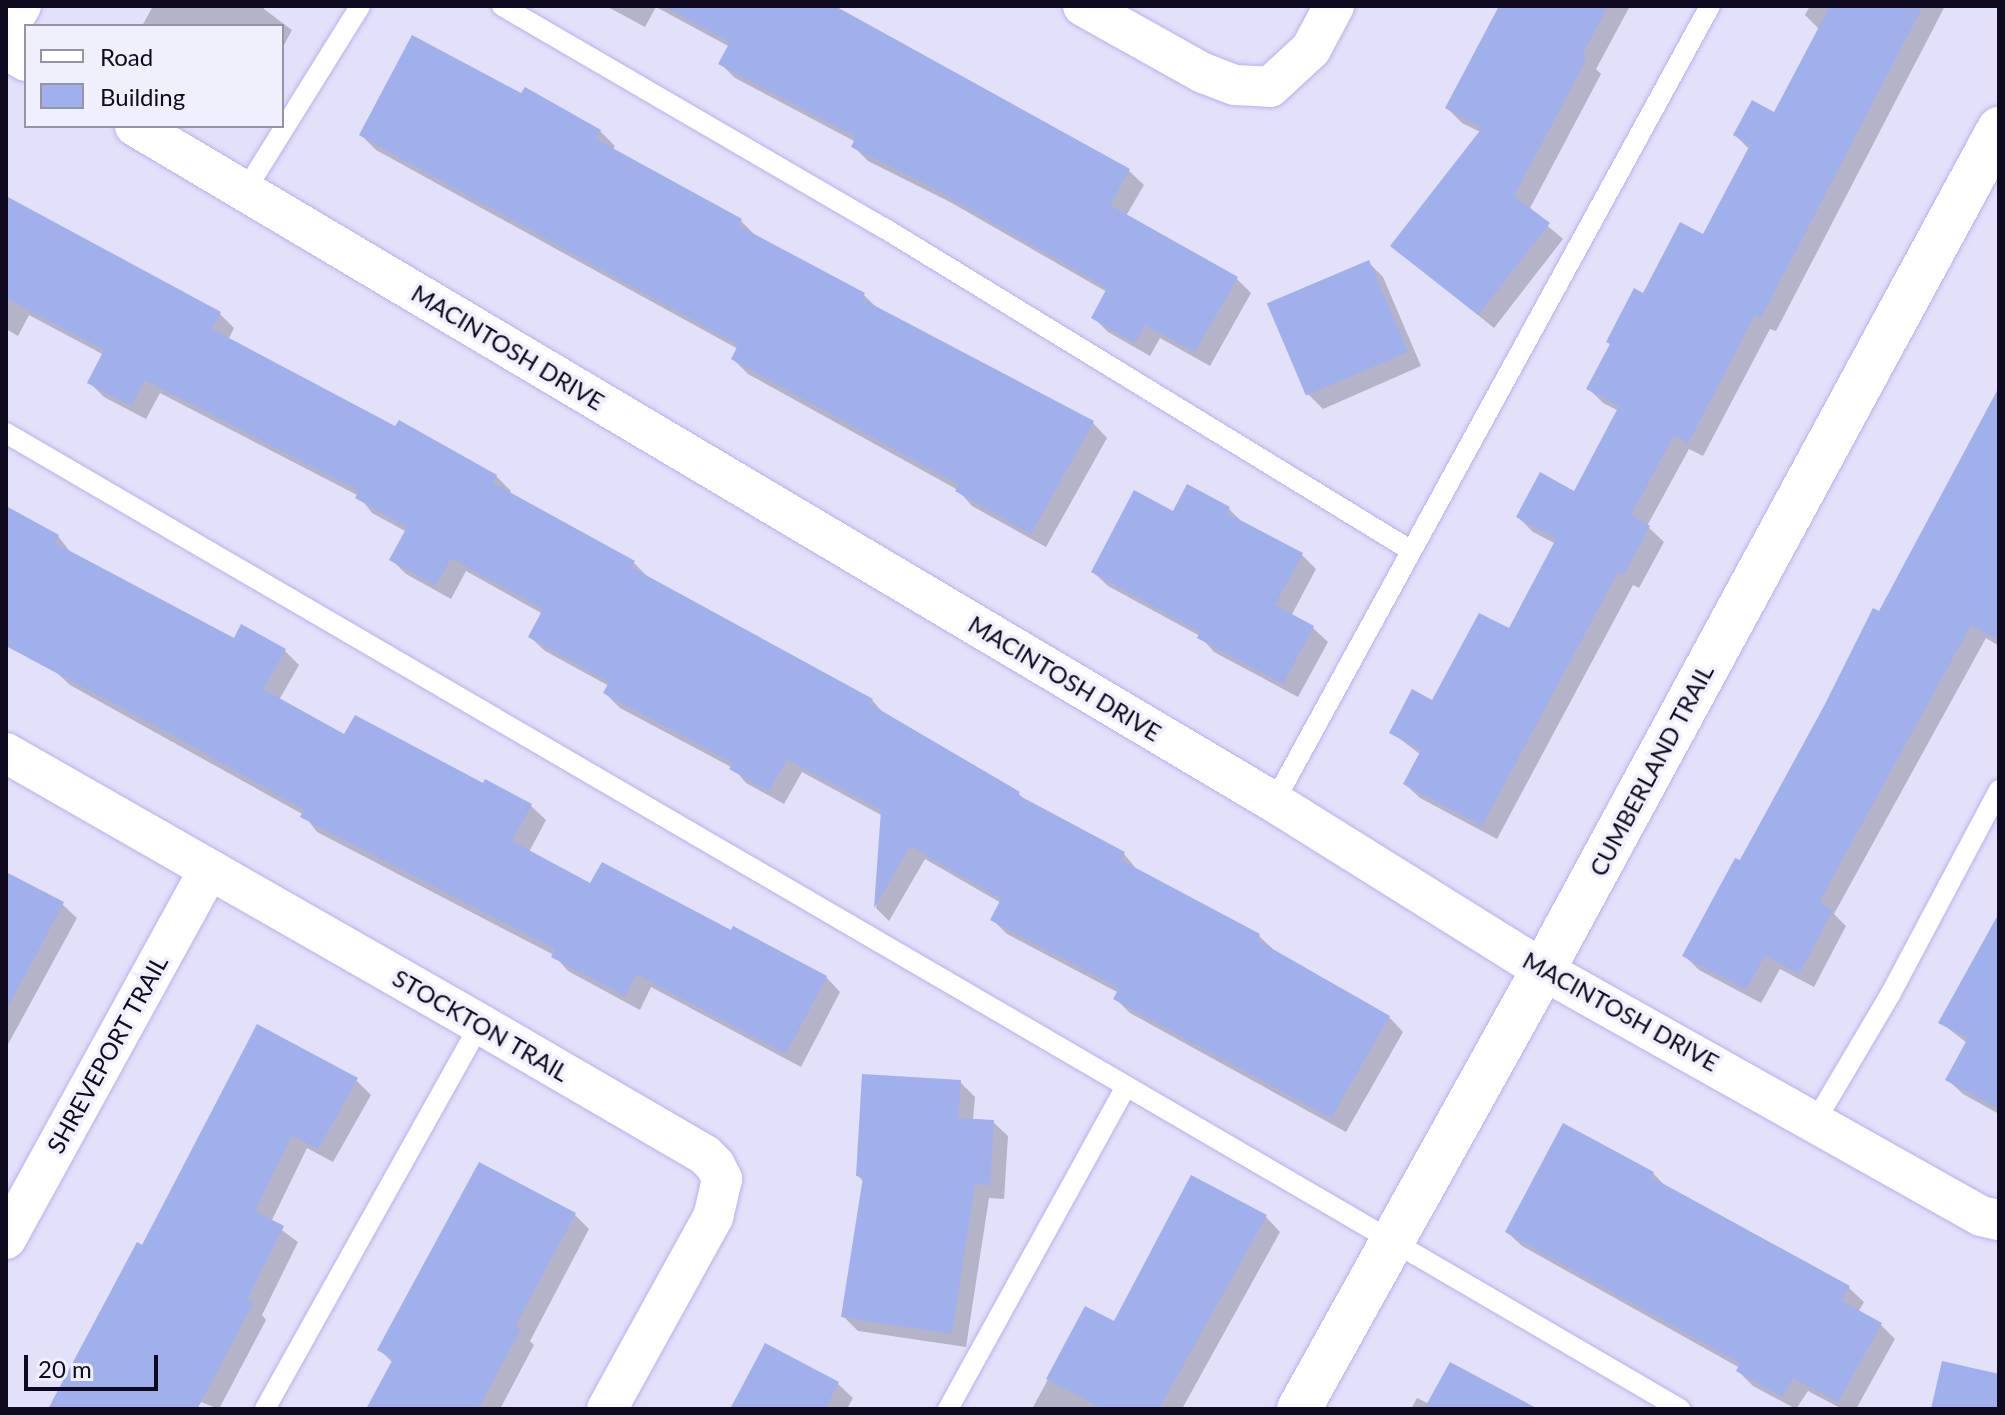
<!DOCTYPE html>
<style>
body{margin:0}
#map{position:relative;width:2005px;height:1415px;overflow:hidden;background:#e3e0fa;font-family:Lato,sans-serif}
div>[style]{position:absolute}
.shadow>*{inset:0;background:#0003}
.building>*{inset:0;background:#9fb0ec;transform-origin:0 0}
.roads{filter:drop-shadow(0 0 2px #bab0ee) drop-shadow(0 0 2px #bab0ee)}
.lane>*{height:20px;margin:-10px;padding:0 10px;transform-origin:10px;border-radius:10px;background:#fff}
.street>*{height:40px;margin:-20px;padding:0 20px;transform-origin:20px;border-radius:20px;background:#fff}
.secondary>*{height:44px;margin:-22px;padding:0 22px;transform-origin:22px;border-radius:22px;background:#fff}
span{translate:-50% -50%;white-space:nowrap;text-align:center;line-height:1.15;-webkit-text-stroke:7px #f0effc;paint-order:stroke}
.street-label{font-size:24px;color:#0f0a1f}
.frame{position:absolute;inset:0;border:8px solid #0f0a1f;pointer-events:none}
.legend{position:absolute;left:24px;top:24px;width:260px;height:104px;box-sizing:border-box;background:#f0effc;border:2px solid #9693a4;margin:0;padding:10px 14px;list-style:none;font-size:24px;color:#0f0a1f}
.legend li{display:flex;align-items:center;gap:16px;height:40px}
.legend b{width:40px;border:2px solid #9693a4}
.scale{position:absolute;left:24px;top:1355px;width:134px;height:36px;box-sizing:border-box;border:4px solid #0f0a1f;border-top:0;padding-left:10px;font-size:24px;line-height:28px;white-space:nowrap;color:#0f0a1f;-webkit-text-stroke:6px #f0effc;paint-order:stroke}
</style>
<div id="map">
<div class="shadow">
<i style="clip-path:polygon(153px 6px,265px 6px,264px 9px,292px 30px,282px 49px,282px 26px,142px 26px)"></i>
<i style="clip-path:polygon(606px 6px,828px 6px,1129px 171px,1144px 185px,1126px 216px,1236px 278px,1251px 293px,1210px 366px,1160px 338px,1150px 356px,1108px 332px,1093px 317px,1107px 292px,950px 202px,868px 161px,854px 147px,856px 142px,735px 78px,721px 64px,730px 47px,656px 7px,645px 27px)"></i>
<i style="clip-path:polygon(1501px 6px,1630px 6px,1596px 69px,1601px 74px,1529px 210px,1563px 239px,1494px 328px,1392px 246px,1480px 132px,1462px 123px,1447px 108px)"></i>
<i style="clip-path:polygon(1810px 6px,1945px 6px,1776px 331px,1770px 329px,1703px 456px,1689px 449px,1647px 526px,1664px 542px,1639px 588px,1633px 585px,1497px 839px,1420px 798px,1405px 784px,1421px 755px,1391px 732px,1433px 703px,1509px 631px,1556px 544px,1533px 532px,1518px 517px,1575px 493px,1619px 411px,1603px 403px,1588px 388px,1644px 296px,1704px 237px,1750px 150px,1735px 135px,1775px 114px,1820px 30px,1805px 15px)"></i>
<i style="clip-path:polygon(522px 96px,600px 131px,615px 146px,612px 151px,741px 221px,756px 236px,864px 295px,878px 309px,1093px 423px,1107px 438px,1046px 547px,972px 506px,958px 490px,748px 374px,733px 359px,738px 349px,376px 150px,361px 135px)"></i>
<i style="clip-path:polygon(6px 217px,220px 314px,234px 328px,228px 340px,396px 429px,496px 476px,511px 491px,509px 494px,633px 562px,648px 577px,872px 700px,886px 716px,1019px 794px,1028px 803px,1124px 854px,1138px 871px,1259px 936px,1274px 950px,1389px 1017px,1403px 1032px,1346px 1132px,1130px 1013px,1116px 999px,1119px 993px,1007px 934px,993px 920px,1001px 903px,925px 859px,889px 921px,876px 908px,883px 816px,802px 772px,784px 804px,746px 783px,733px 768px,620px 708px,605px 693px,609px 686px,545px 651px,530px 637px,543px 614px,466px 571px,451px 599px,406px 574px,391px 559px,407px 532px,372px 513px,359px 496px,160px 393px,146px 419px,104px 397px,89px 382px,104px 355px,29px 315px,18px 336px,6px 329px)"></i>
<i style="clip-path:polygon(1368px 262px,1383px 277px,1421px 366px,1323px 409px,1308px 394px,1269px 304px)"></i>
<i style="clip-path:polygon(1999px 393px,1999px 646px,1986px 638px,1834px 914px,1846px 926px,1814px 987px,1780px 969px,1761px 1003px,1699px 970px,1685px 956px,1880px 614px)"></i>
<i style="clip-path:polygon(6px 509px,58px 536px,71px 553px,234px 640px,284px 650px,299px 665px,279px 700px,345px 737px,531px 806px,546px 820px,529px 852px,591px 885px,732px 933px,826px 977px,840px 992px,801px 1067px,651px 987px,640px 1010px,568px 971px,554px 955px,317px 832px,304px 815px,70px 685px,55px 671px,6px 642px)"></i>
<i style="clip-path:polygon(1229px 509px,1244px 524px,1302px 555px,1316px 569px,1291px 616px,1313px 628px,1328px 642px,1298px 697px,1214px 652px,1200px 636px,1108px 586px,1093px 572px,1174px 513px)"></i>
<i style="clip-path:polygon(6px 874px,62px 904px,77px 918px,6px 1048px)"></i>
<i style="clip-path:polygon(1999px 915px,1999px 1114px,1963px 1094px,1948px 1080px,1967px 1043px,1940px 1022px)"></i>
<i style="clip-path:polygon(356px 1080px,371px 1095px,333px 1162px,307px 1148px,271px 1222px,298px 1242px,262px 1315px,266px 1320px,219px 1409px,201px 1402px,197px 1409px,49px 1409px,143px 1247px)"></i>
<i style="clip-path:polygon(960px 1082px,975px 1097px,973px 1120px,993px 1122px,1008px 1136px,1004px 1199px,989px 1198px,966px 1347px,858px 1331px,843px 1316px,864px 1182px,858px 1176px)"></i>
<i style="clip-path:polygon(1653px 1173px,1668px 1189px,1849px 1288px,1864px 1302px,1858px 1312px,1880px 1324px,1895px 1339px,1856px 1409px,1842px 1409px,1808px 1391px,1796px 1409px,1753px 1386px,1738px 1371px,1740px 1368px,1522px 1246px,1507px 1232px)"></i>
<i style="clip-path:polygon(574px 1214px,589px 1229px,530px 1341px,534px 1345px,500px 1409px,369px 1409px,393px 1363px,380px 1350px)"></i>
<i style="clip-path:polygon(1266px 1217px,1280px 1232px,1182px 1409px,1032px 1409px,1086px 1309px,1115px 1324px)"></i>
<i style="clip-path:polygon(766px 1346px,838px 1384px,853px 1398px,847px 1409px,732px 1409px)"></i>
<i style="clip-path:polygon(1417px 1398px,1429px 1404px,1527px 1409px,1411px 1409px)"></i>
</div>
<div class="building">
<i style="clip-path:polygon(663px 6px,835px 6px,1130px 169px,1110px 205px,1238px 277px,1195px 352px,1145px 325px,1135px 343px,1091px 318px,1107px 288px,933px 188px,851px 147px,856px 137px,718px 64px,730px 42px)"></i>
<i style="clip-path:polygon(1499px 6px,1608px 6px,1582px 55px,1587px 58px,1514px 196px,1550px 223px,1478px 315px,1390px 246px,1482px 128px,1445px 108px)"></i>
<i style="clip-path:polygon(1830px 6px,1923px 6px,1761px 318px,1755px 315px,1688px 443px,1674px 435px,1631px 515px,1650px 526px,1624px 575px,1618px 572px,1482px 826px,1403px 784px,1421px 750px,1389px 733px,1412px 689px,1432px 700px,1479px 613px,1509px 628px,1556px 539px,1516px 517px,1540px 472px,1574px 491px,1619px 406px,1586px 389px,1610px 344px,1606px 342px,1634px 288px,1643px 293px,1680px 222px,1703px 234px,1750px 145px,1733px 135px,1752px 100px,1774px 112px)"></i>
<i style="clip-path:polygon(412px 35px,521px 93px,525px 87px,601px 130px,596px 139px,742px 219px,739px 226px,865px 293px,862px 299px,1094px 421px,1031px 534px,955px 491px,959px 485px,731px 359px,738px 345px,359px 135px)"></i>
<i style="clip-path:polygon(6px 196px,221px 312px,212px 329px,395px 426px,399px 420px,497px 475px,493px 483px,635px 561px,631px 567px,873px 699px,870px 704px,1020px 792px,1018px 795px,1125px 852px,1121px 860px,1260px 934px,1257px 940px,1390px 1016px,1331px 1118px,1113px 999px,1119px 988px,990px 920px,1001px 899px,910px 846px,874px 908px,881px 810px,787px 759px,769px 791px,729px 769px,733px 763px,603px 693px,609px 682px,528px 637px,543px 609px,451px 558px,436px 586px,389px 560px,407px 527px,355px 498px,359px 491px,145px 380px,131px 406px,87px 383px,104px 350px,6px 298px)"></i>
<i style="left:1369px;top:260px;width:100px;height:111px;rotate:67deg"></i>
<i style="clip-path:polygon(1999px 387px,1999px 640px,1971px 625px,1819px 902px,1833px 910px,1799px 974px,1765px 955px,1746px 990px,1682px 956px,1735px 858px,1740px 860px,1824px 706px,1873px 608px,1879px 611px)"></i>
<i style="clip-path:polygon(1187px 484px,1230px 507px,1227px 513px,1303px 553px,1275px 605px,1314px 626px,1283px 684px,1197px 638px,1200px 632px,1091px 572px,1134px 490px,1173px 511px)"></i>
<i style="clip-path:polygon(6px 506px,59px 535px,55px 543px,234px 638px,241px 624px,286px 649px,263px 689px,344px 734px,355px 715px,483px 783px,485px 779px,532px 804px,512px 841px,590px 883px,602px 862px,731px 930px,733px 926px,827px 976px,786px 1054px,636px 974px,625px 996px,551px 957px,555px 949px,300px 817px,304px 810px,178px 738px,6px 646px)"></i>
<i style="clip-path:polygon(6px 872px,64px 902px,6px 1011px)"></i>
<i style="clip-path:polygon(1999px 913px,1999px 1109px,1945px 1080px,1968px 1038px,1938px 1023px)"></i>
<i style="clip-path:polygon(257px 1024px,358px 1078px,318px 1149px,292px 1135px,255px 1211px,284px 1226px,247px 1300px,253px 1304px,197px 1409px,48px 1409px,137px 1242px,142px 1245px)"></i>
<i style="clip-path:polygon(862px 1074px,961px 1080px,958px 1118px,994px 1120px,990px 1185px,975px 1184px,952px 1334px,841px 1317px,863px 1177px,856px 1176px)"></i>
<i style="clip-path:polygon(1563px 1123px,1654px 1172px,1651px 1177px,1850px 1286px,1842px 1301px,1882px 1323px,1838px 1402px,1793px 1378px,1782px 1397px,1736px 1371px,1740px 1363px,1505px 1232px)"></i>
<i style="clip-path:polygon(479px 1162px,576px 1213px,515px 1326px,521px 1329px,478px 1409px,366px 1409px,393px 1359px,377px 1350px)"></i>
<i style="clip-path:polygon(1191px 1175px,1267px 1215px,1159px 1409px,1103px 1409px,1046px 1379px,1085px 1306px,1114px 1321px)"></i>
<i style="clip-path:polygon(765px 1343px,839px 1382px,825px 1409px,730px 1409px)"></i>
<i style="clip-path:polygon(1942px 1361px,1999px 1374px,1999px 1409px,1931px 1409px)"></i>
<i style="clip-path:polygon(1450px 1362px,1538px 1409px,1424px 1409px)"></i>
</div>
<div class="roads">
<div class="lane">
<i style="left:502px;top:6px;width:442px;rotate:30.2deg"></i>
<i style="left:884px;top:228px;width:617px;rotate:31.47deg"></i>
<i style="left:245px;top:191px;width:218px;rotate:-58.1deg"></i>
<i style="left:6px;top:433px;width:1938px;rotate:30.24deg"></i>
<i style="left:1274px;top:802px;width:908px;rotate:-61.29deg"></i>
<i style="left:1816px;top:1120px;width:147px;rotate:-59.4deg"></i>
<i style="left:1891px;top:993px;width:230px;rotate:-62deg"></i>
<i style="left:265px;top:1409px;width:441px;rotate:-60.8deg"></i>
<i style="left:948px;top:1409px;width:367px;rotate:-61.1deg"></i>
</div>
<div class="street">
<i style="left:1083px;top:6px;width:137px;rotate:29.2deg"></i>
<i style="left:1203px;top:73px;width:34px;rotate:21deg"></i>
<i style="left:1235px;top:85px;width:35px;rotate:3deg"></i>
<i style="left:1270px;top:87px;width:56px;rotate:-42.8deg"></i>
<i style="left:1311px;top:49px;width:49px;rotate:-61.9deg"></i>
<i style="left:6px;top:30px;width:28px;rotate:-58deg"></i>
<i style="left:6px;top:49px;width:23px;rotate:31deg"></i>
<i style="left:135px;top:126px;width:1324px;rotate:30.69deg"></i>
<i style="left:1274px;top:802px;width:317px;rotate:32deg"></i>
<i style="left:1543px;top:970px;width:502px;rotate:29.32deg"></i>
<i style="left:1981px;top:1216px;width:18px;rotate:13deg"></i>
<i style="left:6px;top:753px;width:546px;rotate:29.76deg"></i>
<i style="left:480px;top:1024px;width:260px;rotate:30.2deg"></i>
<i style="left:705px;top:1155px;width:14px;rotate:45deg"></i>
<i style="left:715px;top:1165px;width:16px;rotate:63deg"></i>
<i style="left:722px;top:1179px;width:39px;rotate:103deg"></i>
<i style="left:713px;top:1217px;width:219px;rotate:118.9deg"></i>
<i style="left:6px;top:1239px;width:422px;rotate:-61.2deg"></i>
</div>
<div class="secondary">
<i style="left:1299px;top:1409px;width:502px;rotate:-60.93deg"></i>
<i style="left:1543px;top:970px;width:957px;rotate:-61.53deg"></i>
</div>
</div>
<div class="street-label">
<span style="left:508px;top:347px;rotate:31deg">MACINTOSH DRIVE</span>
<span style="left:1065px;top:678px;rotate:31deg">MACINTOSH DRIVE</span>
<span style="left:1651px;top:770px;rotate:-62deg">CUMBERLAND TRAIL</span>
<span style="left:1621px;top:1011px;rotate:29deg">MACINTOSH DRIVE</span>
<span style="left:481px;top:1025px;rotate:30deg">STOCKTON TRAIL</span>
<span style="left:107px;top:1054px;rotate:-61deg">SHREVEPORT TRAIL</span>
</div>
<div class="frame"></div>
<ul class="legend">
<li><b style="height:10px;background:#fff"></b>Road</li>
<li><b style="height:22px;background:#9fb0ec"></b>Building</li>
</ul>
<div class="scale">20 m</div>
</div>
